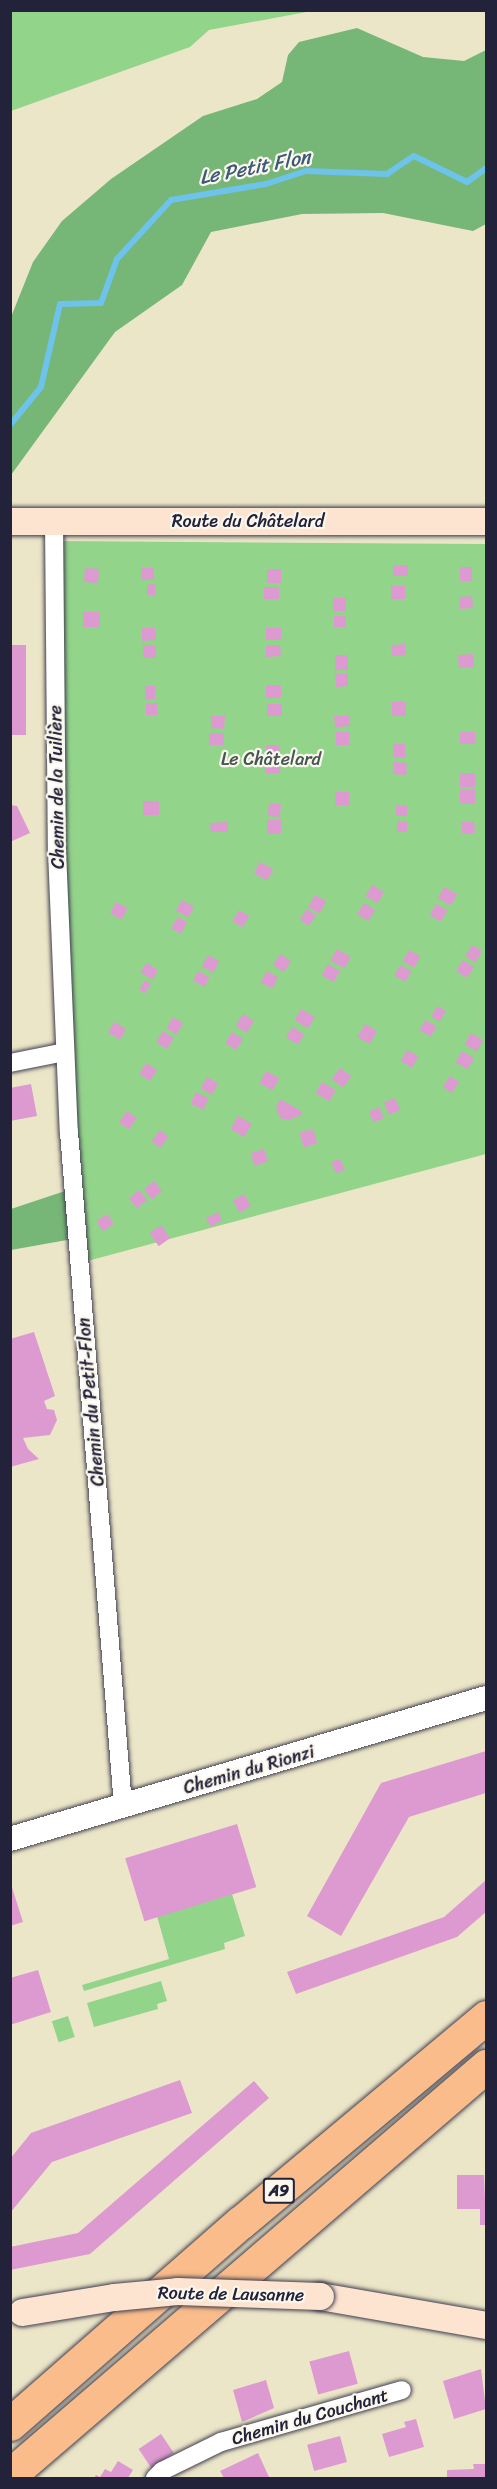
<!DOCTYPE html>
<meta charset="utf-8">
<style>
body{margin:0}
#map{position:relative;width:497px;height:2489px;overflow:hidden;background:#ece6c8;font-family:Sriracha,sans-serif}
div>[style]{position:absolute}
.green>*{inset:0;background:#93d48b;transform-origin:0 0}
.forest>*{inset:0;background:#76b677}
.stream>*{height:6px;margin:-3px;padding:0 3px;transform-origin:3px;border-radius:3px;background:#6dc3ea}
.building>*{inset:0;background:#dd9ad0;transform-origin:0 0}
.roads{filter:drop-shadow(0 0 2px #403f50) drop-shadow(0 0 2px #403f50)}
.minor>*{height:18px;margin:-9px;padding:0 9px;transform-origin:9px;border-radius:9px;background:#fff}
.tertiary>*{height:24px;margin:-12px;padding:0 12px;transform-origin:12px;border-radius:12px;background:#fff}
.secondary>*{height:27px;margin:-13.5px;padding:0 13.5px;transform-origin:13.5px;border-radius:13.5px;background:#fde4d1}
.motorway>*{height:33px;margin:-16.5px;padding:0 16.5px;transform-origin:16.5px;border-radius:16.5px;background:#fabc8b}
.bridges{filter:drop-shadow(0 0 2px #403f50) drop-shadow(0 0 2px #403f50)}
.secondary-bridge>*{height:27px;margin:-13.5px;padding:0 13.5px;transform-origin:13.5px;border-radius:13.5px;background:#fde4d1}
span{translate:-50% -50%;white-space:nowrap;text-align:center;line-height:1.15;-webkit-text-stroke:4.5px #fbf7ec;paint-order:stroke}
.shield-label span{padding:2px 4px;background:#fbf7ec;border:2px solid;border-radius:4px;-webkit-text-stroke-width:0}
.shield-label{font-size:16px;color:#22223b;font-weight:700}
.street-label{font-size:18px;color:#22223b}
.park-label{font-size:18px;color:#445753}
.water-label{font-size:20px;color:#3c5a78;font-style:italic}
.frame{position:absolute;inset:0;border:12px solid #22223b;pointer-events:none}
</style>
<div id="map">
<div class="green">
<i style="clip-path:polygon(10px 11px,11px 10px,312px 11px,209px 30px,190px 47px,11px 111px)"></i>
<i style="clip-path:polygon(54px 541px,486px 544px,486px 1154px,80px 1263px)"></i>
<i style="clip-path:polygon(232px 1894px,245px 1936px,224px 1943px,225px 1949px,84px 1991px,82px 1985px,169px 1959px,157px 1916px)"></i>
<i style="clip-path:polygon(161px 1981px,167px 2001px,157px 2004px,158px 2009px,94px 2027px,87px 2003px)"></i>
<i style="left:68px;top:2016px;width:22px;height:17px;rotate:72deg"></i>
</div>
<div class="forest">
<i style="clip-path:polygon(357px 28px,423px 57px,464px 61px,486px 50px,486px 224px,473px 231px,383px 213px,302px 214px,211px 232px,182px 285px,115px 332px,11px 475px,11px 317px,33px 262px,62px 221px,111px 179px,203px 116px,257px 99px,282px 82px,288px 55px,299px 42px)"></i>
<i style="clip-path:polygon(74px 1188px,78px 1238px,11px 1250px,11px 1209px)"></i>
</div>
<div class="stream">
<i style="left:10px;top:425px;width:49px;rotate:-50.8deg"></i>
<i style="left:41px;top:387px;width:85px;rotate:-77.1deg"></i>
<i style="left:60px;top:304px;width:41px;rotate:-1.4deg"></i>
<i style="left:101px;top:303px;width:47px;rotate:-70deg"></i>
<i style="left:117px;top:259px;width:80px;rotate:-47.5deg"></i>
<i style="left:171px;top:200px;width:96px;rotate:-9.6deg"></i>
<i style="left:266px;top:184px;width:42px;rotate:-18deg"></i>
<i style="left:306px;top:171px;width:81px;rotate:2.1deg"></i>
<i style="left:387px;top:174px;width:32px;rotate:-34deg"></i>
<i style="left:414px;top:156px;width:59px;rotate:26.1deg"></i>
<i style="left:467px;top:182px;width:24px;rotate:-36deg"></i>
</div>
<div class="building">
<i style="left:393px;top:565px;width:15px;height:11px"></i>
<i style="left:460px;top:567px;width:12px;height:14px"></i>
<i style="left:85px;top:568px;width:14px;height:14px;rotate:4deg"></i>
<i style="left:141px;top:568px;width:13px;height:12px"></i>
<i style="left:281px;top:569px;width:14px;height:14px;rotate:90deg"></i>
<i style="clip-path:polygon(155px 584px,156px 595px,147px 595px,147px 585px)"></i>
<i style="left:391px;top:586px;width:14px;height:13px"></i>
<i style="left:264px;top:587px;width:15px;height:12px"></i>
<i style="left:472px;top:596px;width:12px;height:13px;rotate:85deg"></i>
<i style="left:333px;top:598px;width:13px;height:13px"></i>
<i style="left:100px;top:612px;width:15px;height:17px;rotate:90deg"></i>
<i style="left:334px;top:616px;width:12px;height:11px"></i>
<i style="clip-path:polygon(142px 628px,155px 628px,156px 640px,142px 641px)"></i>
<i style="left:281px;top:628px;width:12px;height:15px;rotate:90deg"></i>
<i style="left:405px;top:644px;width:11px;height:14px;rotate:85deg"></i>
<i style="left:10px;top:645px;width:16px;height:90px"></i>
<i style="left:156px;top:645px;width:13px;height:13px;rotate:90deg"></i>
<i style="clip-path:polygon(266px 645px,280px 645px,281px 656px,266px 657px)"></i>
<i style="left:473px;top:654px;width:13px;height:15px;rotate:86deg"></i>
<i style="left:335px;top:655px;width:13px;height:15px"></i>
<i style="clip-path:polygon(335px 674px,348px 674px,348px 686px,336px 687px)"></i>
<i style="left:281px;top:685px;width:13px;height:15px;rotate:90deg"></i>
<i style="left:145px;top:686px;width:10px;height:13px"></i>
<i style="left:392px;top:702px;width:14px;height:14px"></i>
<i style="left:146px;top:703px;width:11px;height:12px"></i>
<i style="left:267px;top:704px;width:15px;height:12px"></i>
<i style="left:349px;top:715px;width:11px;height:15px;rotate:85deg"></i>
<i style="clip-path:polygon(211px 716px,225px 716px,224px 729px,211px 728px)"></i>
<i style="left:336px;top:732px;width:13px;height:13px"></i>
<i style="left:460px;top:732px;width:15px;height:12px"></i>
<i style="left:209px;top:733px;width:15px;height:12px"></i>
<i style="left:393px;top:744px;width:12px;height:13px"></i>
<i style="clip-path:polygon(266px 745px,279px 745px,280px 757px,266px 758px)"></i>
<i style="left:394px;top:762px;width:13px;height:12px;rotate:4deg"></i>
<i style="left:265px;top:763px;width:15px;height:10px"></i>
<i style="left:460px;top:773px;width:15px;height:14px"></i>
<i style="left:460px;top:790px;width:15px;height:14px"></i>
<i style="left:335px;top:792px;width:14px;height:13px"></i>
<i style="left:143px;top:801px;width:16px;height:14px"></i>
<i style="left:269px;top:803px;width:12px;height:13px;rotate:5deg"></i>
<i style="clip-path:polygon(10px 805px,17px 806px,30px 833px,10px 842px)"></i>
<i style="left:407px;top:805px;width:11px;height:11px;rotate:90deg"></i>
<i style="left:267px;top:820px;width:14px;height:14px"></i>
<i style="left:397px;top:821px;width:10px;height:11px"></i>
<i style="left:474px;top:821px;width:12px;height:13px;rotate:85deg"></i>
<i style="clip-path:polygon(228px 822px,228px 832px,211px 832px,210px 823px)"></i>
<i style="left:260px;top:862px;width:15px;height:13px;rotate:28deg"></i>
<i style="left:372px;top:885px;width:14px;height:13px;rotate:30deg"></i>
<i style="left:444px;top:887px;width:15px;height:13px;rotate:28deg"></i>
<i style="left:315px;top:895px;width:13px;height:14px;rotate:29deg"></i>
<i style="left:182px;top:900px;width:14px;height:12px;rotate:30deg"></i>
<i style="left:116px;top:902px;width:13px;height:13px;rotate:27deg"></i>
<i style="left:364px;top:903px;width:13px;height:13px;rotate:32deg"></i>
<i style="left:436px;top:904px;width:13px;height:13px;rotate:29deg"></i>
<i style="left:307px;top:909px;width:11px;height:13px;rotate:34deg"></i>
<i style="left:239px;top:910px;width:12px;height:13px;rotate:31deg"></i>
<i style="clip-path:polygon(178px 917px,187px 922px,181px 934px,171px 928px)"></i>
<i style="left:472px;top:945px;width:12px;height:13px;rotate:31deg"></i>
<i style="left:337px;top:949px;width:16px;height:13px;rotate:30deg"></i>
<i style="left:409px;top:950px;width:13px;height:13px;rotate:29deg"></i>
<i style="left:280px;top:954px;width:13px;height:13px;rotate:32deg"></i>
<i style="left:208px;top:955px;width:13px;height:13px;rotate:29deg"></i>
<i style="left:463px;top:960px;width:13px;height:13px;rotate:32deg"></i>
<i style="left:146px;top:963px;width:14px;height:11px;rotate:30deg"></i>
<i style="left:328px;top:964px;width:14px;height:13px;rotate:30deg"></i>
<i style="left:400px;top:965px;width:13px;height:12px;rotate:29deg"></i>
<i style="left:198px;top:971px;width:13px;height:11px;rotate:27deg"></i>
<i style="left:267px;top:971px;width:13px;height:13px;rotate:29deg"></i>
<i style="clip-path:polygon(145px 980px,151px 984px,145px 993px,139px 990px)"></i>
<i style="left:437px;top:1006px;width:10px;height:12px;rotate:29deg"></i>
<i style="left:301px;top:1009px;width:16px;height:13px;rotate:30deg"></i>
<i style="left:243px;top:1014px;width:13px;height:14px;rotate:32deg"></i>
<i style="left:173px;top:1017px;width:12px;height:13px;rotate:31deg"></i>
<i style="left:425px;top:1020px;width:13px;height:12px;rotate:27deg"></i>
<i style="left:114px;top:1022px;width:14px;height:12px;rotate:30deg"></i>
<i style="left:365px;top:1024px;width:14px;height:15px;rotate:30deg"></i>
<i style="left:292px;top:1027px;width:14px;height:12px;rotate:30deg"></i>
<i style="left:163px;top:1031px;width:13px;height:13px;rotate:32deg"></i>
<i style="left:232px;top:1032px;width:13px;height:13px;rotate:32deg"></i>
<i style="left:471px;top:1033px;width:14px;height:13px;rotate:30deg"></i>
<i style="left:407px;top:1050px;width:13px;height:13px;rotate:29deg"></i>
<i style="left:462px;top:1051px;width:14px;height:13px;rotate:30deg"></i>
<i style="left:146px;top:1063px;width:13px;height:13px;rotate:32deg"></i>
<i style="left:340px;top:1068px;width:14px;height:14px;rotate:36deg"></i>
<i style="left:266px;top:1071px;width:15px;height:14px;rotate:28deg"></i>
<i style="left:450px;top:1076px;width:11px;height:13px;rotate:34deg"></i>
<i style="left:207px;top:1077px;width:13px;height:13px;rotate:29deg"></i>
<i style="left:322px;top:1082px;width:16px;height:13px;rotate:30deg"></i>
<i style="clip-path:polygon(31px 1084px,37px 1116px,10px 1121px,10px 1088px)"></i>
<i style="left:196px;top:1092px;width:14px;height:13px;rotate:25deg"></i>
<i style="left:395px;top:1098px;width:13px;height:12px;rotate:67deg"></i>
<i style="clip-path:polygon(280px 1099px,301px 1111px,302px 1115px,288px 1120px,280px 1118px,276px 1107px)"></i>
<i style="left:379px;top:1107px;width:12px;height:11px;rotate:66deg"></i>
<i style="left:127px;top:1111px;width:12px;height:14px;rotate:35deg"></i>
<i style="left:238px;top:1116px;width:16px;height:15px;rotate:30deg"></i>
<i style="left:313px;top:1129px;width:15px;height:14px;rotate:74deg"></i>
<i style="left:160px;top:1130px;width:11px;height:14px;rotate:38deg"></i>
<i style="left:264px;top:1149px;width:13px;height:14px;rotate:72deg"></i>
<i style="clip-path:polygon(340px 1159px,345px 1170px,336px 1173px,331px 1162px)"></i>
<i style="left:154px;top:1181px;width:13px;height:13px;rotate:51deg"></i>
<i style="left:139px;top:1190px;width:13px;height:13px;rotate:51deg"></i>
<i style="left:244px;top:1194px;width:14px;height:13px;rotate:60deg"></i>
<i style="clip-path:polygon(218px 1212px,222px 1220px,211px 1227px,206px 1218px)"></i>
<i style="left:107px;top:1214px;width:12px;height:13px;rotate:55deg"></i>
<i style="left:161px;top:1225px;width:16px;height:14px;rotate:55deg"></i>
<i style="clip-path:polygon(34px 1332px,55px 1396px,44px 1401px,47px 1409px,54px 1410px,57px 1420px,50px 1435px,23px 1438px,28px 1449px,39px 1459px,10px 1467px,10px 1339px)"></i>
<i style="clip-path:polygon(486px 1751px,486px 1793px,409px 1817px,341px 1936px,307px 1916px,381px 1783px)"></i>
<i style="left:237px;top:1824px;width:66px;height:117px;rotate:73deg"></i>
<i style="clip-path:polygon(486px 1880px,486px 1912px,457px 1937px,296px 1994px,287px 1972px,444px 1917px)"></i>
<i style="clip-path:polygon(10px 1881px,23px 1922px,10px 1926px)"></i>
<i style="clip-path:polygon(38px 1970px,51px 2012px,10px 2025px,10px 1978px)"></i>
<i style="clip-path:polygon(180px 2080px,192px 2113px,52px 2162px,10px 2213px,10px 2159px,31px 2133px)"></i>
<i style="clip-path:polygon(254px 2081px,269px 2098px,90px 2254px,10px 2270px,10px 2247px,78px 2233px)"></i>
<i style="clip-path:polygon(457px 2175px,484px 2175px,486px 2225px,480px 2225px,480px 2209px,457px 2209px)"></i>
<i style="left:349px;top:2351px;width:34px;height:41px;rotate:75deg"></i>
<i style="clip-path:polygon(481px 2369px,486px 2409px,454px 2419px,443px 2381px)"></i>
<i style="clip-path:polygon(266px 2380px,274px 2408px,242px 2422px,233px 2390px)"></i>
<i style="clip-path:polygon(416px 2419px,424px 2447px,389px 2457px,382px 2434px,406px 2427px,404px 2422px)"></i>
<i style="left:161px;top:2434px;width:23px;height:27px;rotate:56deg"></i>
<i style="left:340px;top:2436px;width:27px;height:34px;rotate:75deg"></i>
<i style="clip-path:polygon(258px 2453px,269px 2477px,224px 2478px,220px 2471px)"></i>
<i style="clip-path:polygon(118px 2461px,133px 2470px,128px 2478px,94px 2478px,96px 2475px,100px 2477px,105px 2469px,111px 2472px)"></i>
<i style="clip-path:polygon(473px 2464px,486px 2464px,486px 2478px,447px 2478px,447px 2470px,474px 2469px)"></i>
</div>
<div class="roads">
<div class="minor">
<i style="left:54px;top:521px;width:330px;rotate:89.5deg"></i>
<i style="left:57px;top:851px;width:281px;rotate:87.6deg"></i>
<i style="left:69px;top:1132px;width:676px;rotate:85.42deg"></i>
<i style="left:10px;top:1063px;width:56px;rotate:-11.3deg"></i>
<i style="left:155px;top:2478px;width:10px;rotate:-45deg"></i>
<i style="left:162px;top:2471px;width:66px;rotate:-26.2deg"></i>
<i style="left:221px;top:2442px;width:188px;rotate:-16deg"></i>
</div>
<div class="tertiary">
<i style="left:10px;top:1839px;width:496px;rotate:-16.5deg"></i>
</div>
<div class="secondary">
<i style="left:10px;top:521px;width:476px"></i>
<i style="left:320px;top:2296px;width:169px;rotate:9.9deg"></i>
</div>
<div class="motorway">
<i style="left:10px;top:2424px;width:305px;rotate:-41.2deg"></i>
<i style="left:240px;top:2223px;width:321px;rotate:-39.9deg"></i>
<i style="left:10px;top:2475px;width:628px;rotate:-40.67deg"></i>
</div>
</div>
<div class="bridges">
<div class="secondary-bridge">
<i style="left:22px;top:2312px;width:93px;rotate:-9.3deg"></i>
<i style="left:114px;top:2297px;width:63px;rotate:-5.4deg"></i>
<i style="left:177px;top:2291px;width:143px;rotate:2deg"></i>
</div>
</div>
<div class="shield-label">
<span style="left:279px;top:2191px">A9</span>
</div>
<div class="street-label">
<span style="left:248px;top:521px">Route du Châtelard</span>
<span style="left:57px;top:787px;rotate:-91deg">Chemin de la Tuilière</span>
<span style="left:91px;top:1402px;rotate:-95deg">Chemin du Petit-Flon</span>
<span style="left:249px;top:1770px;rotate:-16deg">Chemin du Rionzi</span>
<span style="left:231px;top:2294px;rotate:1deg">Route de Lausanne</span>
<span style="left:310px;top:2417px;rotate:-16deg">Chemin du Couchant</span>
</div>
<div class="park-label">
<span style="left:271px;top:759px">Le Châtelard</span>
</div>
<div class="water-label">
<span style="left:255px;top:167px;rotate:-11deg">Le Petit Flon</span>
</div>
<div class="frame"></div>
</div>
